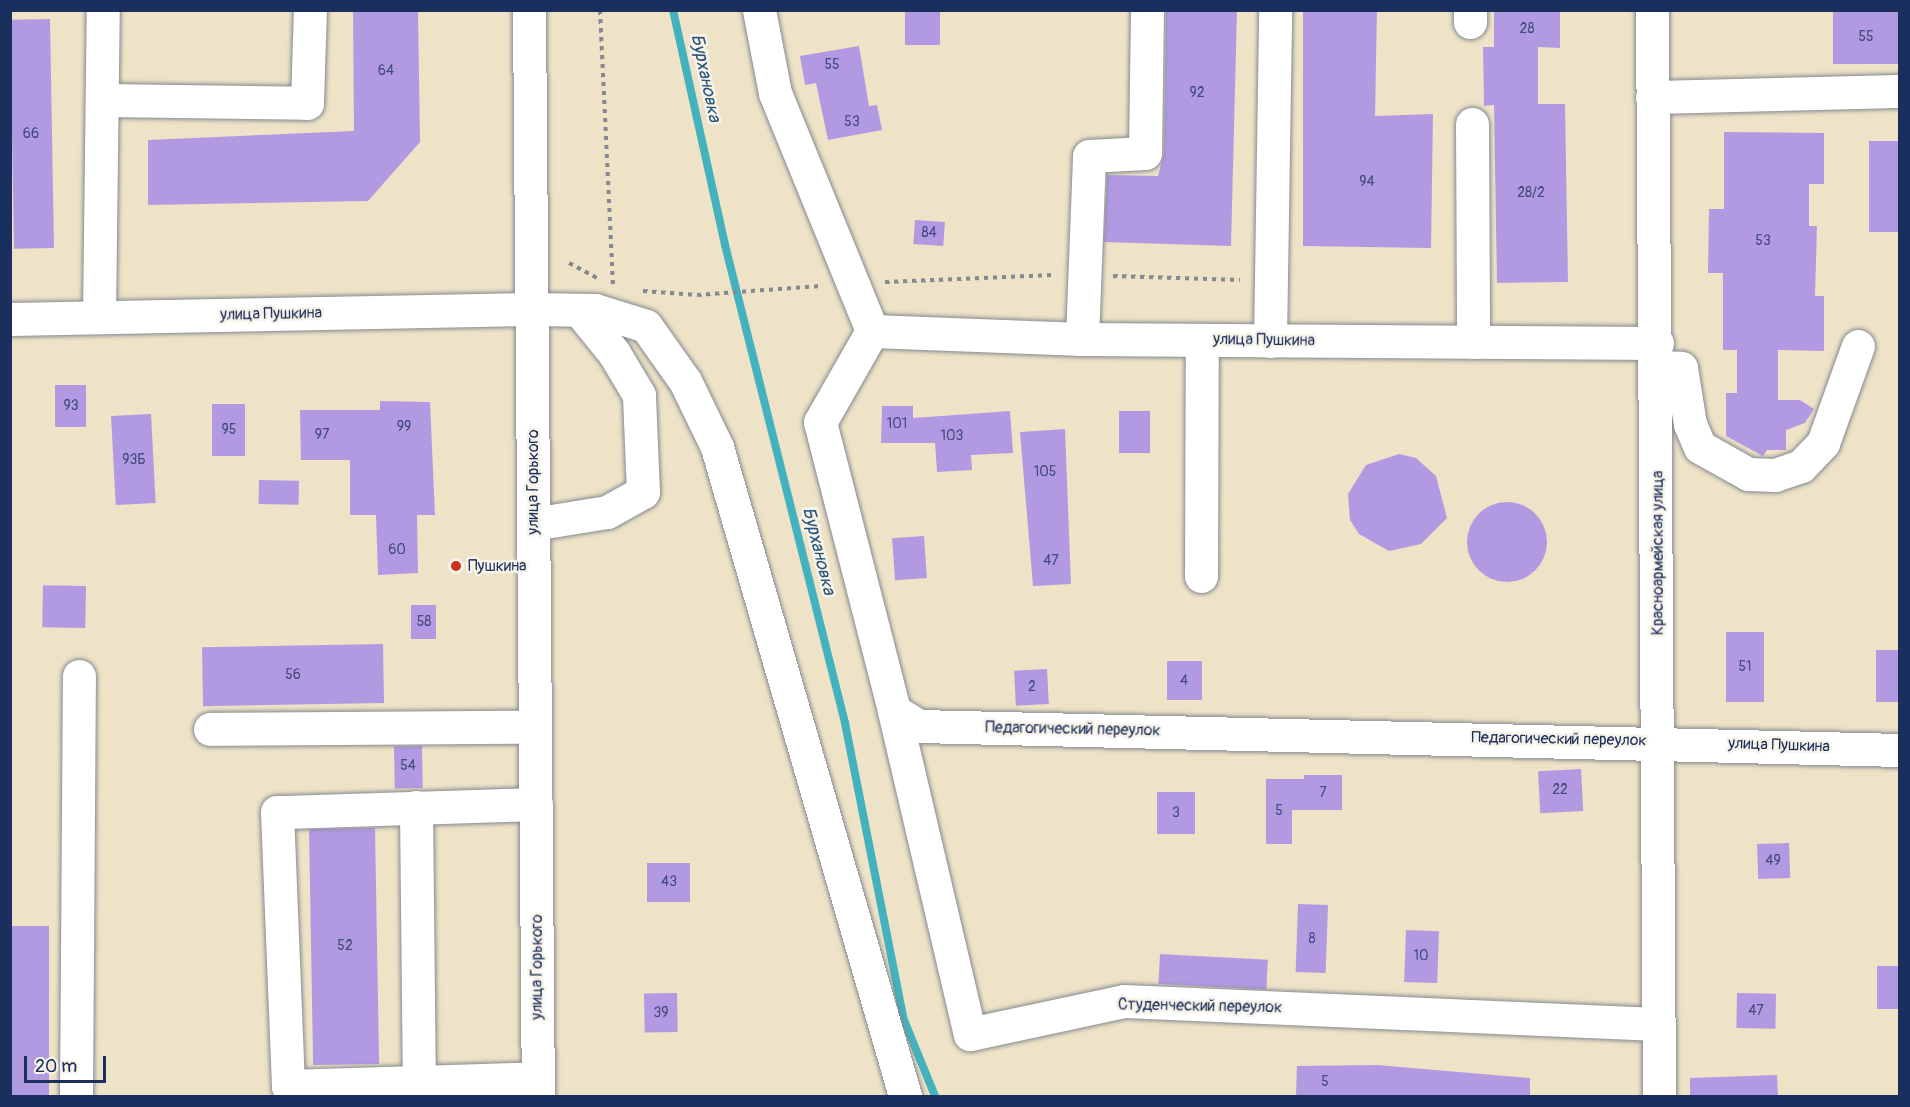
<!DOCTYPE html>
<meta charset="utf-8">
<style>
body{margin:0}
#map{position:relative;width:1910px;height:1107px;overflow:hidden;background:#eee3c6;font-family:Pangolin,sans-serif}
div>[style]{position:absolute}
.stream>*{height:8px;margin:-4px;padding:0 4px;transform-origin:4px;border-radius:4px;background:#43b2bc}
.building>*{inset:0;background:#b29ae2;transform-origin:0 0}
.round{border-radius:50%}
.path>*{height:4px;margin-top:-2px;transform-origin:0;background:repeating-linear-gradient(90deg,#848992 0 4.5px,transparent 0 9px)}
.roads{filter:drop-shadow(0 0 2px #848992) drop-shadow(0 0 2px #848992)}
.minor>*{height:33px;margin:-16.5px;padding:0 16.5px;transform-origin:16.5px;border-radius:16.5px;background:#fff}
.major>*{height:33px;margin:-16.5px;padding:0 16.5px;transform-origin:16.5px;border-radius:16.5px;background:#fff}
.dots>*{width:16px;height:16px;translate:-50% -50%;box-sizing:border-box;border:3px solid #f7f3e8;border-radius:50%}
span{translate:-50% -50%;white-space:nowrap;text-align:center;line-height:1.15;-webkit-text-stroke:5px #f7f3e8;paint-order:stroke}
.number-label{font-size:14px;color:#414a7f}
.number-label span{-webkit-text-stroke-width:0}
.street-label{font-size:16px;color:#1b2f5e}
.poi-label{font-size:16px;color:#1b2f5e}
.left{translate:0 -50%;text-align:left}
.water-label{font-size:18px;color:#27567a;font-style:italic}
.frame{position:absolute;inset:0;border:12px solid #1b2f5e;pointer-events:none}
.scale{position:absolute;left:24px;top:1056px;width:82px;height:27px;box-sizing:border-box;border:3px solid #1b2f5e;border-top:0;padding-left:8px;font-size:18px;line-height:21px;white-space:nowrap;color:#1b2f5e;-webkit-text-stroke:4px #f7f3e8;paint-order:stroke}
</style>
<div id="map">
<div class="stream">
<i style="left:673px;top:10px;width:241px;rotate:77.5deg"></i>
<i style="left:725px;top:245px;width:493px;rotate:75.9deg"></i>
<i style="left:845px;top:723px;width:303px;rotate:78.8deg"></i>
<i style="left:904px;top:1020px;width:82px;rotate:67.8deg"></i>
</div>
<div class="building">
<i style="clip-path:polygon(353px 10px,418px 10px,420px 142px,368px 201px,148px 205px,148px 140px,354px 131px)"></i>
<i style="left:905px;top:10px;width:35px;height:35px"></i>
<i style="clip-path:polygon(1166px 10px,1237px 10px,1231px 246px,1104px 242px,1107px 175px,1158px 176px,1164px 153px)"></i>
<i style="clip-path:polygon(1303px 10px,1377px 10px,1375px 116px,1433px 114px,1431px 248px,1303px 246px)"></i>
<i style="clip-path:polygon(1494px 10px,1560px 10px,1560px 48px,1538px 47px,1538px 104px,1565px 104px,1568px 282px,1497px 283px,1494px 105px,1484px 106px,1483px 47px,1494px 47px)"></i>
<i style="left:1833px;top:10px;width:66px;height:54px"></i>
<i style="left:50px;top:19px;width:229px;height:40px;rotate:89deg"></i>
<i style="clip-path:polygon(859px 46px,869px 106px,877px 105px,882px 130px,828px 140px,816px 83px,805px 85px,800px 56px)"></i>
<i style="clip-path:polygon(1724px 132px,1824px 133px,1824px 184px,1809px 184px,1809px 226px,1817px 226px,1815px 296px,1824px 296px,1824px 351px,1778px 350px,1778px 400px,1800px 400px,1814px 409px,1805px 423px,1786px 430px,1786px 450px,1767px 450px,1763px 456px,1726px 436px,1726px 393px,1737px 393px,1737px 350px,1723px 350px,1723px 273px,1708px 273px,1709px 209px,1724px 209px)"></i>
<i style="left:1869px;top:141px;width:30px;height:91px"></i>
<i style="left:915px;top:220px;width:30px;height:24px;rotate:4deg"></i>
<i style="left:55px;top:385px;width:31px;height:42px"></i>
<i style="clip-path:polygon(380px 401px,430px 402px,435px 515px,417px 515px,418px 573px,378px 575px,376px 515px,350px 515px,350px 460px,301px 460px,300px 410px,380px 410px)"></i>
<i style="left:212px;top:404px;width:33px;height:52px"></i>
<i style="clip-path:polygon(882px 406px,913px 406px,913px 418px,1010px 411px,1013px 453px,971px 455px,972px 470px,937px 472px,935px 443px,881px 443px)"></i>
<i style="left:1119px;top:411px;width:31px;height:42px"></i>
<i style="left:151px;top:414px;width:89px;height:40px;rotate:87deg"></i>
<i style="clip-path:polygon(1065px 429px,1071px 584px,1033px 586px,1020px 432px)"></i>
<i style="clip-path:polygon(1399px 454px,1416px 458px,1436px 476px,1447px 518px,1421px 544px,1389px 551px,1359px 534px,1350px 520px,1348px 494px,1366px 465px)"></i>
<i style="left:259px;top:480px;width:40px;height:24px;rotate:1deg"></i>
<i class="round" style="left:1467px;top:502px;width:80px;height:80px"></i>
<i style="left:924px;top:536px;width:42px;height:32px;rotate:86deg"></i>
<i style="left:86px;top:586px;width:42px;height:43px;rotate:91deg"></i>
<i style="left:436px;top:605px;width:34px;height:25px;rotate:90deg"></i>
<i style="left:1726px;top:632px;width:38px;height:70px"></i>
<i style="left:383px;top:644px;width:59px;height:181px;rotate:89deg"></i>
<i style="left:1876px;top:650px;width:23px;height:52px"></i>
<i style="left:1167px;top:661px;width:35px;height:39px"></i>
<i style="left:1047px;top:669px;width:35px;height:33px;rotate:87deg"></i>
<i style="left:422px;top:746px;width:42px;height:28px;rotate:89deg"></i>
<i style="left:1581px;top:769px;width:42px;height:43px;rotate:87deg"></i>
<i style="clip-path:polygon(1304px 775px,1342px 775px,1342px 810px,1292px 810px,1292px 844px,1266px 844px,1266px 779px,1304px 779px)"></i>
<i style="left:1157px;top:792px;width:38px;height:42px"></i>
<i style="left:375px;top:828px;width:236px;height:66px;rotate:89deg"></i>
<i style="left:1789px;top:843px;width:35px;height:32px;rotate:88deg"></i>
<i style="left:647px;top:863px;width:43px;height:39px"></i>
<i style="left:1298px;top:904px;width:30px;height:68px;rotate:2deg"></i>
<i style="left:10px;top:926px;width:39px;height:170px"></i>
<i style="left:1406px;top:930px;width:33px;height:52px;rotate:2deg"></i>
<i style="left:1160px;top:954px;width:108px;height:30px;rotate:3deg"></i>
<i style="left:1877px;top:966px;width:22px;height:43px"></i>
<i style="left:677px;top:993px;width:39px;height:33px;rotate:89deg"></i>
<i style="left:1737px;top:993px;width:39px;height:35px;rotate:1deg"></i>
<i style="clip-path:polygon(1377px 1065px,1530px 1078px,1530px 1096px,1296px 1096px,1297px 1066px)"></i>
<i style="clip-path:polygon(1777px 1075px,1778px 1096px,1690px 1096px,1690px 1078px)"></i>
</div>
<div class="path">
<i style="left:600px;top:10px;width:275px;rotate:87.3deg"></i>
<i style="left:569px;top:263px;width:34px;rotate:28deg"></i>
<i style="left:1113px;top:276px;width:127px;rotate:1.8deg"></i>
<i style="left:885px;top:282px;width:169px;rotate:-2.4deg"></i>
<i style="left:643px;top:291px;width:54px;rotate:4.2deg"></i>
<i style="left:697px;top:295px;width:124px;rotate:-4.2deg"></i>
</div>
<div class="roads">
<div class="minor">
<i style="left:759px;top:10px;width:85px;rotate:79.1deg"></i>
<i style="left:775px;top:93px;width:257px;rotate:67.8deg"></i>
<i style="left:1652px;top:10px;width:1086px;rotate:89.63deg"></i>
<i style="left:1470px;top:22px;width:12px;rotate:-90deg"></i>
<i style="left:1652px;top:97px;width:248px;rotate:-1.4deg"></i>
<i style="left:103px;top:100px;width:204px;rotate:0.8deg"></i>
<i style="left:307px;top:103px;width:93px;rotate:-88.2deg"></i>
<i style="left:1472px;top:124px;width:218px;rotate:89.7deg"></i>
<i style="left:99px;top:317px;width:307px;rotate:-89.3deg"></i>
<i style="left:10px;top:319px;width:521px;rotate:-1.1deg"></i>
<i style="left:531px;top:309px;width:64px;rotate:0.9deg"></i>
<i style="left:595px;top:310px;width:53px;rotate:17.4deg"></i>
<i style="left:646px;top:326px;width:67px;rotate:54.7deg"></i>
<i style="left:685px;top:381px;width:73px;rotate:64.1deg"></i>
<i style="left:717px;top:447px;width:676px;rotate:73.84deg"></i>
<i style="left:872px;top:331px;width:105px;rotate:119.7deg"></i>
<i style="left:820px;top:422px;width:298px;rotate:75.6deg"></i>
<i style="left:894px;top:711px;width:29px;rotate:31deg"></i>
<i style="left:919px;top:726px;width:981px;rotate:1.4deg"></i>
<i style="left:872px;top:331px;width:210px;rotate:2.2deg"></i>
<i style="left:1082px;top:339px;width:575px;rotate:0.4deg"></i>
<i style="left:1082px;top:339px;width:183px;rotate:-87.8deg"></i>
<i style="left:1089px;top:156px;width:56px;rotate:-3.1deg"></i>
<i style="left:1145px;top:153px;width:143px;rotate:-89.2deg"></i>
<i style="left:1270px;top:341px;width:331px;rotate:-89.1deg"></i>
<i style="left:1657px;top:367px;width:24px;rotate:2deg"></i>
<i style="left:1681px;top:368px;width:57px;rotate:80.9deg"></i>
<i style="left:1690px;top:424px;width:25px;rotate:67deg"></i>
<i style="left:1700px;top:447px;width:55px;rotate:29.4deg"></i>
<i style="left:1748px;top:474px;width:27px;rotate:2deg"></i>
<i style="left:1775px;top:475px;width:28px;rotate:-19deg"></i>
<i style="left:1801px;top:466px;width:32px;rotate:-46deg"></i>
<i style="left:1823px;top:443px;width:103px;rotate:-70.2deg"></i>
<i style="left:533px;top:524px;width:75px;rotate:-9.2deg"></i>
<i style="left:607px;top:512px;width:41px;rotate:-29.1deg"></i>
<i style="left:643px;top:492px;width:97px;rotate:-92.4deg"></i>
<i style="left:639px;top:395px;width:49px;rotate:-120.8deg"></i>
<i style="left:614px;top:353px;width:55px;rotate:-129.1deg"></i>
<i style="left:1201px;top:576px;width:236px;rotate:-89.8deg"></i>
<i style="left:894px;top:711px;width:332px;rotate:76.8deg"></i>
<i style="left:970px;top:1034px;width:157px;rotate:-12.1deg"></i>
<i style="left:1124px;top:1001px;width:534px;rotate:2.47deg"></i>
<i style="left:210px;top:729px;width:325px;rotate:-0.4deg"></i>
<i style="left:536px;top:804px;width:259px;rotate:178.2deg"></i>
<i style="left:277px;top:812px;width:274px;rotate:87.7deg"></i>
<i style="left:288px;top:1086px;width:250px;rotate:-1.8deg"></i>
<i style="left:416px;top:807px;width:275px;rotate:89.4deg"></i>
<i style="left:76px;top:1096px;width:420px;rotate:-89.6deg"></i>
</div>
<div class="major">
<i style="left:529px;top:10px;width:1086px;rotate:89.53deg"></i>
</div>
</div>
<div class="dots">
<i style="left:456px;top:566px;background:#c8321e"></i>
</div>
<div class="number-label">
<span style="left:1527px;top:29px">28</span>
<span style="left:1866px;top:37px">55</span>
<span style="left:832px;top:65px">55</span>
<span style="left:386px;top:71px">64</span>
<span style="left:1197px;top:93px">92</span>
<span style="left:852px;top:122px">53</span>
<span style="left:31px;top:134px">66</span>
<span style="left:1367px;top:182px">94</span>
<span style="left:1531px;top:193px">28/2</span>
<span style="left:929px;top:233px">84</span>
<span style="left:1763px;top:241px">53</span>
<span style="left:71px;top:406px">93</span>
<span style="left:897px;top:424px">101</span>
<span style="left:404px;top:427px">99</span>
<span style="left:229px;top:430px">95</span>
<span style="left:322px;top:435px">97</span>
<span style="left:952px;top:436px">103</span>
<span style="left:134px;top:460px">93Б</span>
<span style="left:1045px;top:472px">105</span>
<span style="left:397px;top:550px">60</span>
<span style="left:1051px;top:561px">47</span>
<span style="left:424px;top:622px">58</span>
<span style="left:1745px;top:667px">51</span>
<span style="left:293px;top:675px">56</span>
<span style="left:1184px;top:681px">4</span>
<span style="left:1032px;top:687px">2</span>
<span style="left:408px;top:766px">54</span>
<span style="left:1560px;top:790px">22</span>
<span style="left:1323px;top:793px">7</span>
<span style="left:1279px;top:811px">5</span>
<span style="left:1176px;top:813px">3</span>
<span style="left:1773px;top:861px">49</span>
<span style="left:669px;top:882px">43</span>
<span style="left:1312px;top:939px">8</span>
<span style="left:345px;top:946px">52</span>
<span style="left:1421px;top:956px">10</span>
<span style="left:1756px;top:1011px">47</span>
<span style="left:661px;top:1013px">39</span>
<span style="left:1325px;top:1082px">5</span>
</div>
<div class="street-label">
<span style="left:271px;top:314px;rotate:-1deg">улица Пушкина</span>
<span style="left:1264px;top:340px;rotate:1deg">улица Пушкина</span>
<span style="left:533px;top:482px;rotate:-90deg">улица Горького</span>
<span style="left:1658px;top:553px;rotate:-90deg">Красноармейская улица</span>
<span style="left:1073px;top:729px;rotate:1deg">Педагогический переулок</span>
<span style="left:1559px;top:739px;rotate:1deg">Педагогический переулок</span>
<span style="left:1779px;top:745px;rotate:2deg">улица Пушкина</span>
<span style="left:537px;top:967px;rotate:-90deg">улица Горького</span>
<span style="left:1200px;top:1006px;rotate:1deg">Студенческий переулок</span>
</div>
<div class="poi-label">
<span class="left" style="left:468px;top:566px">Пушкина</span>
</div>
<div class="water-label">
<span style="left:705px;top:78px;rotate:78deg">Бурхановка</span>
<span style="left:818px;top:551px;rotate:76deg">Бурхановка</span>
</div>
<div class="frame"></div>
<div class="scale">20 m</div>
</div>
